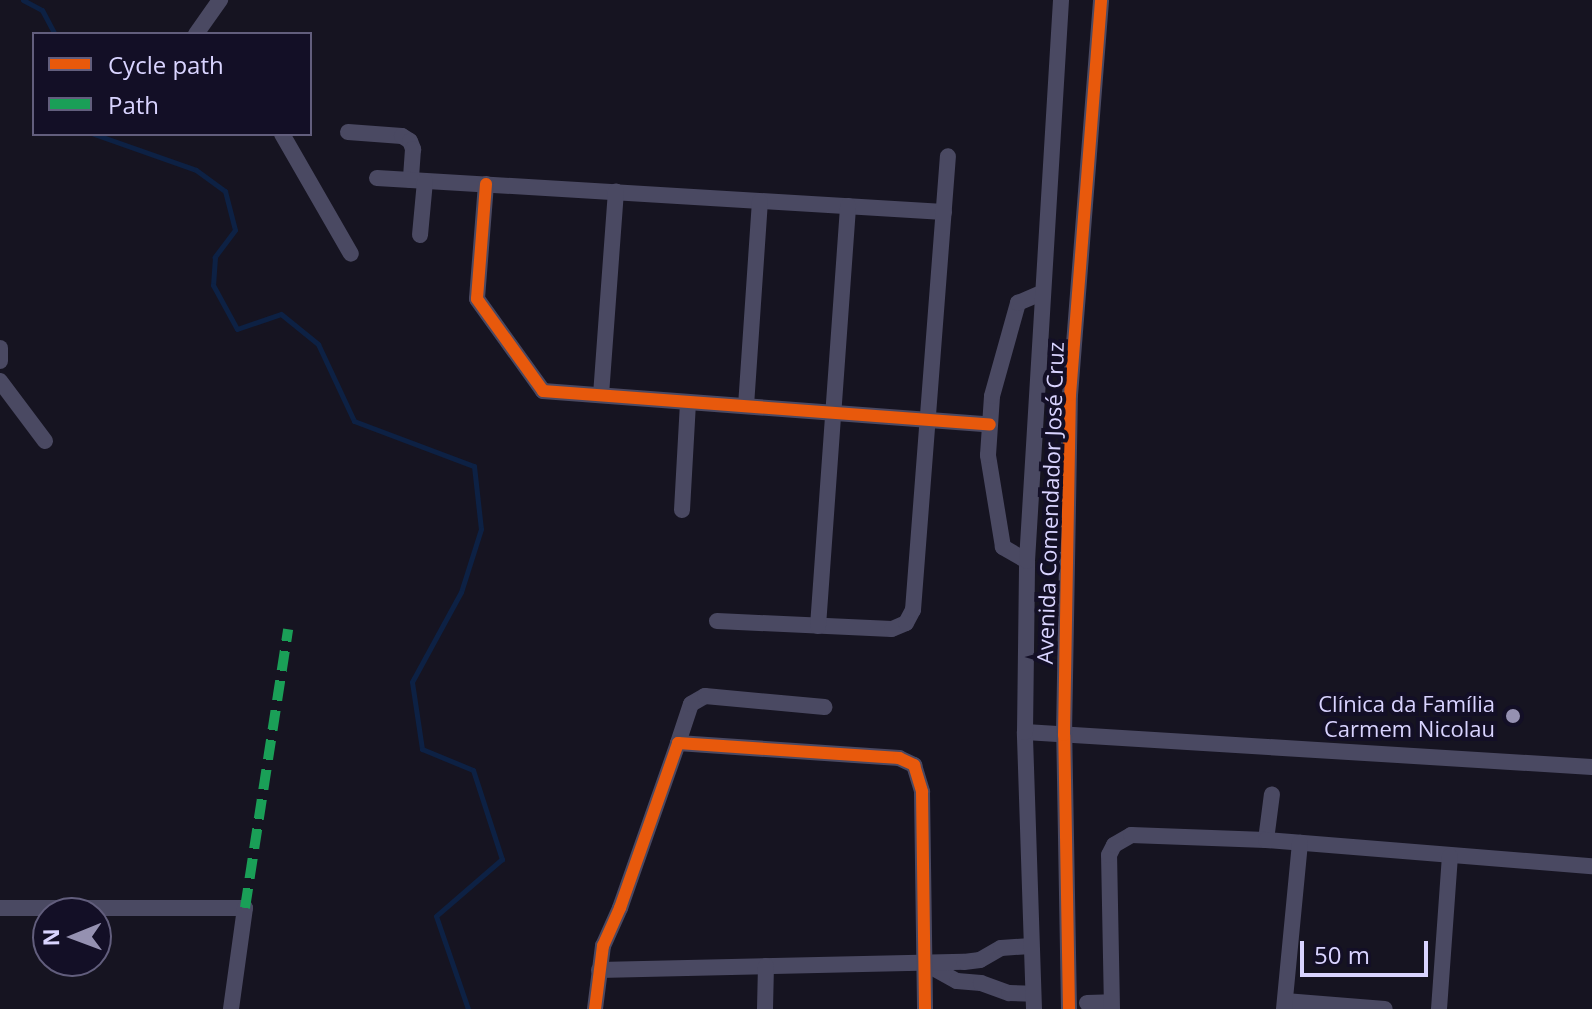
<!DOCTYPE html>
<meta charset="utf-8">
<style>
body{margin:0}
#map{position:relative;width:1592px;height:1009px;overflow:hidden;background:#161421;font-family:"Open Sans",sans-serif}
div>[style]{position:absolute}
.stream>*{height:5px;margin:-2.5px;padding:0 2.5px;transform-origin:2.5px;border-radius:2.5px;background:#0d2144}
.minor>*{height:16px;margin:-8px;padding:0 8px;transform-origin:8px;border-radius:8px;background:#4a4962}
.quiet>*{height:10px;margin-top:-5px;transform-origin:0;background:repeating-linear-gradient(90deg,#1a9f57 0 20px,transparent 0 30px)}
.cycleway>*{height:12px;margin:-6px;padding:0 6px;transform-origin:6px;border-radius:6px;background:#e8590c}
.dots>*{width:22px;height:22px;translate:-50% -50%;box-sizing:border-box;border:4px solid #130f26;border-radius:50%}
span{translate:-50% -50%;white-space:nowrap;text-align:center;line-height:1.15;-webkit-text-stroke:8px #130f26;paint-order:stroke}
.street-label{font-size:22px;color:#d9d4ff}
.poi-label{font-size:22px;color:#d9d4ff}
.right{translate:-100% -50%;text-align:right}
.legend{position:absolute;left:32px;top:32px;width:280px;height:104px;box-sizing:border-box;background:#130f26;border:2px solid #625e7d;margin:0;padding:10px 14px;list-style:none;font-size:24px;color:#d9d4ff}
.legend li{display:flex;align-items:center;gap:16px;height:40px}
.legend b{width:40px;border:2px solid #625e7d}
.north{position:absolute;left:32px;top:897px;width:80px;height:80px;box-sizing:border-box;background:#130f26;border:2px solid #625e7d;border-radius:50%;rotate:269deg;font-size:22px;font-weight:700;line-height:32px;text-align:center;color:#d9d4ff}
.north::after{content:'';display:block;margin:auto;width:28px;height:36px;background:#9591b1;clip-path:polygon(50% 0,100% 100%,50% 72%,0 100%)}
.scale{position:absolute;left:1300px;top:941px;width:128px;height:36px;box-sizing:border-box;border:4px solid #d9d4ff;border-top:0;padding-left:10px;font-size:24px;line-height:28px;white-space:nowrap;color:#d9d4ff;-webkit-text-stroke:6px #130f26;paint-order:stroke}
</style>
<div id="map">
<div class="stream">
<i style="left:23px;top:0;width:21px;rotate:28deg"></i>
<i style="left:42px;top:10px;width:27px;rotate:62deg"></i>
<i style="left:94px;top:134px;width:108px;rotate:19.4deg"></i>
<i style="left:196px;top:170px;width:36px;rotate:36deg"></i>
<i style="left:225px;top:191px;width:40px;rotate:75.6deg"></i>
<i style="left:235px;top:230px;width:34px;rotate:127deg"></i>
<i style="left:215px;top:257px;width:28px;rotate:94deg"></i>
<i style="left:213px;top:285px;width:50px;rotate:61.4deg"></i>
<i style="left:237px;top:329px;width:46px;rotate:-18.8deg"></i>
<i style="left:281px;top:314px;width:48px;rotate:39deg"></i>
<i style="left:318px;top:344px;width:85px;rotate:64.9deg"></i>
<i style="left:354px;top:421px;width:128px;rotate:20.6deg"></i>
<i style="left:474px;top:466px;width:63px;rotate:83.7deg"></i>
<i style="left:481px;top:529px;width:66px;rotate:107.6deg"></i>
<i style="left:461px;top:592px;width:102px;rotate:118.6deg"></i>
<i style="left:412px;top:682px;width:68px;rotate:81.5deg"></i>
<i style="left:422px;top:749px;width:55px;rotate:22.4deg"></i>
<i style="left:473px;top:770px;width:94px;rotate:72deg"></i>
<i style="left:502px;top:859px;width:87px;rotate:139.2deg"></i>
<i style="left:436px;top:916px;width:98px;rotate:71deg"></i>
</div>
<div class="minor">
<i style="left:196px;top:34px;width:42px;rotate:-54.8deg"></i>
<i style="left:348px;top:132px;width:54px;rotate:4.2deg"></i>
<i style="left:402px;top:136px;width:9px;rotate:32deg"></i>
<i style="left:410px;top:141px;width:9px;rotate:69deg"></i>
<i style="left:413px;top:149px;width:31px;rotate:94deg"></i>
<i style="left:282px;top:134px;width:138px;rotate:60.1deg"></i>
<i style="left:377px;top:178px;width:568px;rotate:3.43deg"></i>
<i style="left:486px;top:184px;width:115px;rotate:94.5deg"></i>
<i style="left:477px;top:299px;width:113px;rotate:54.3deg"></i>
<i style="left:543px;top:391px;width:448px;rotate:4.3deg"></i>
<i style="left:420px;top:235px;width:54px;rotate:-84.7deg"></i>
<i style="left:0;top:348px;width:13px;rotate:90deg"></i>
<i style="left:0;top:381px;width:75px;rotate:53.1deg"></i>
<i style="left:601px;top:395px;width:204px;rotate:-85.8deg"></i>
<i style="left:746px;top:406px;width:205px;rotate:-86.1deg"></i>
<i style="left:682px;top:510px;width:108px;rotate:-86.8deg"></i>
<i style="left:1027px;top:561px;width:28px;rotate:-150deg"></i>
<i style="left:1003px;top:547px;width:93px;rotate:-99.3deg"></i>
<i style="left:988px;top:455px;width:59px;rotate:-86.1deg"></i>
<i style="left:992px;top:396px;width:97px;rotate:-74.4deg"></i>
<i style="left:1018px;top:303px;width:25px;rotate:-23deg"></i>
<i style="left:717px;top:621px;width:175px;rotate:2.6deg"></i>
<i style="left:892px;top:629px;width:15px;rotate:-23deg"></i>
<i style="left:906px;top:623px;width:15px;rotate:-62deg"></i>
<i style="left:913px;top:610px;width:455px;rotate:-85.6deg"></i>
<i style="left:818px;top:626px;width:421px;rotate:-85.9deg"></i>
<i style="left:1025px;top:732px;width:568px;rotate:3.53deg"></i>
<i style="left:678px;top:743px;width:41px;rotate:-71.6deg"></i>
<i style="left:691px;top:704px;width:16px;rotate:-30deg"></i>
<i style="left:705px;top:696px;width:120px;rotate:5.3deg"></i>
<i style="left:1266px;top:840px;width:46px;rotate:-82.6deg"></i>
<i style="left:0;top:908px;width:245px"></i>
<i style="left:245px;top:908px;width:102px;rotate:97.9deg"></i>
<i style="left:926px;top:964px;width:35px;rotate:29deg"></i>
<i style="left:957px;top:981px;width:24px;rotate:5deg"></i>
<i style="left:981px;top:983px;width:30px;rotate:20deg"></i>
<i style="left:1009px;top:993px;width:24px;rotate:2deg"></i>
<i style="left:599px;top:970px;width:365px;rotate:-1.3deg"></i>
<i style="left:964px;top:962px;width:16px;rotate:-7deg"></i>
<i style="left:980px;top:960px;width:24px;rotate:-30deg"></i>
<i style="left:1001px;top:948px;width:30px;rotate:-4deg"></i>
<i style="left:1285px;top:1001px;width:100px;rotate:4.6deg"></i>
<i style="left:1087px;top:1003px;width:24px;rotate:-2deg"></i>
<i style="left:595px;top:1009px;width:64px;rotate:-82.8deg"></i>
<i style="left:603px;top:946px;width:42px;rotate:-65.9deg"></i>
<i style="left:620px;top:908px;width:175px;rotate:-70.6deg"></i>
<i style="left:678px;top:743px;width:222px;rotate:3.9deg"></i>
<i style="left:899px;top:758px;width:17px;rotate:25deg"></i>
<i style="left:914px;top:765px;width:28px;rotate:73deg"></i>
<i style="left:922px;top:792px;width:217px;rotate:89.2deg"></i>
<i style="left:765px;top:1009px;width:43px;rotate:-88.7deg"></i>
<i style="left:1034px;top:1009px;width:277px;rotate:-91.9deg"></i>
<i style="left:1025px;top:732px;width:171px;rotate:-89.3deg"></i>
<i style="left:1027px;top:561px;width:562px;rotate:-86.53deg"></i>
<i style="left:1069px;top:1009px;width:274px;rotate:-91deg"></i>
<i style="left:1064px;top:735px;width:340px;rotate:-89deg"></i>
<i style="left:1070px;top:395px;width:396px;rotate:-85.5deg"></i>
<i style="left:1112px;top:1009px;width:154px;rotate:-91.1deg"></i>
<i style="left:1109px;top:855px;width:11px;rotate:-63deg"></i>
<i style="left:1114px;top:845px;width:20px;rotate:-30deg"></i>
<i style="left:1131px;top:835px;width:135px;rotate:2.1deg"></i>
<i style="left:1266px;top:840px;width:327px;rotate:4.6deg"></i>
<i style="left:1284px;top:1009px;width:167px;rotate:-84.5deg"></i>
<i style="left:1439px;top:1009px;width:153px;rotate:-85.9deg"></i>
</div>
<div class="quiet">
<i style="left:245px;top:908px;width:282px;rotate:-81.2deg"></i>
</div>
<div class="cycleway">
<i style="left:486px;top:184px;width:115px;rotate:94.5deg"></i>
<i style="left:477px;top:299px;width:113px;rotate:54.3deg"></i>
<i style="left:543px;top:391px;width:448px;rotate:4.3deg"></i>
<i style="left:595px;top:1009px;width:64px;rotate:-82.8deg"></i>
<i style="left:603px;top:946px;width:42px;rotate:-65.9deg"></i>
<i style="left:620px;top:908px;width:175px;rotate:-70.6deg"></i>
<i style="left:678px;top:743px;width:222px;rotate:3.9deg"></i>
<i style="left:899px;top:758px;width:17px;rotate:25deg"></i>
<i style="left:914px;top:765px;width:28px;rotate:73deg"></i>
<i style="left:922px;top:792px;width:217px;rotate:89.2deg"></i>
<i style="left:1069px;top:1009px;width:274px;rotate:-91deg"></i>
<i style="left:1064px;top:735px;width:340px;rotate:-89deg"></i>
<i style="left:1070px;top:395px;width:396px;rotate:-85.5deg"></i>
</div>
<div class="dots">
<i style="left:1513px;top:716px;background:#9591b1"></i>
</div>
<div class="street-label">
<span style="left:1050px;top:503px;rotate:-88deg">Avenida Comendador José Cruz</span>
</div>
<div class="poi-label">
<span class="right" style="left:1495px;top:716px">Clínica da Família<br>Carmem Nicolau</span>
</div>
<ul class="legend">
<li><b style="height:10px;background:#e8590c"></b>Cycle path</li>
<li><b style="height:10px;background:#1a9f57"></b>Path</li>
</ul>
<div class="north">N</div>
<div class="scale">50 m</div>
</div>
